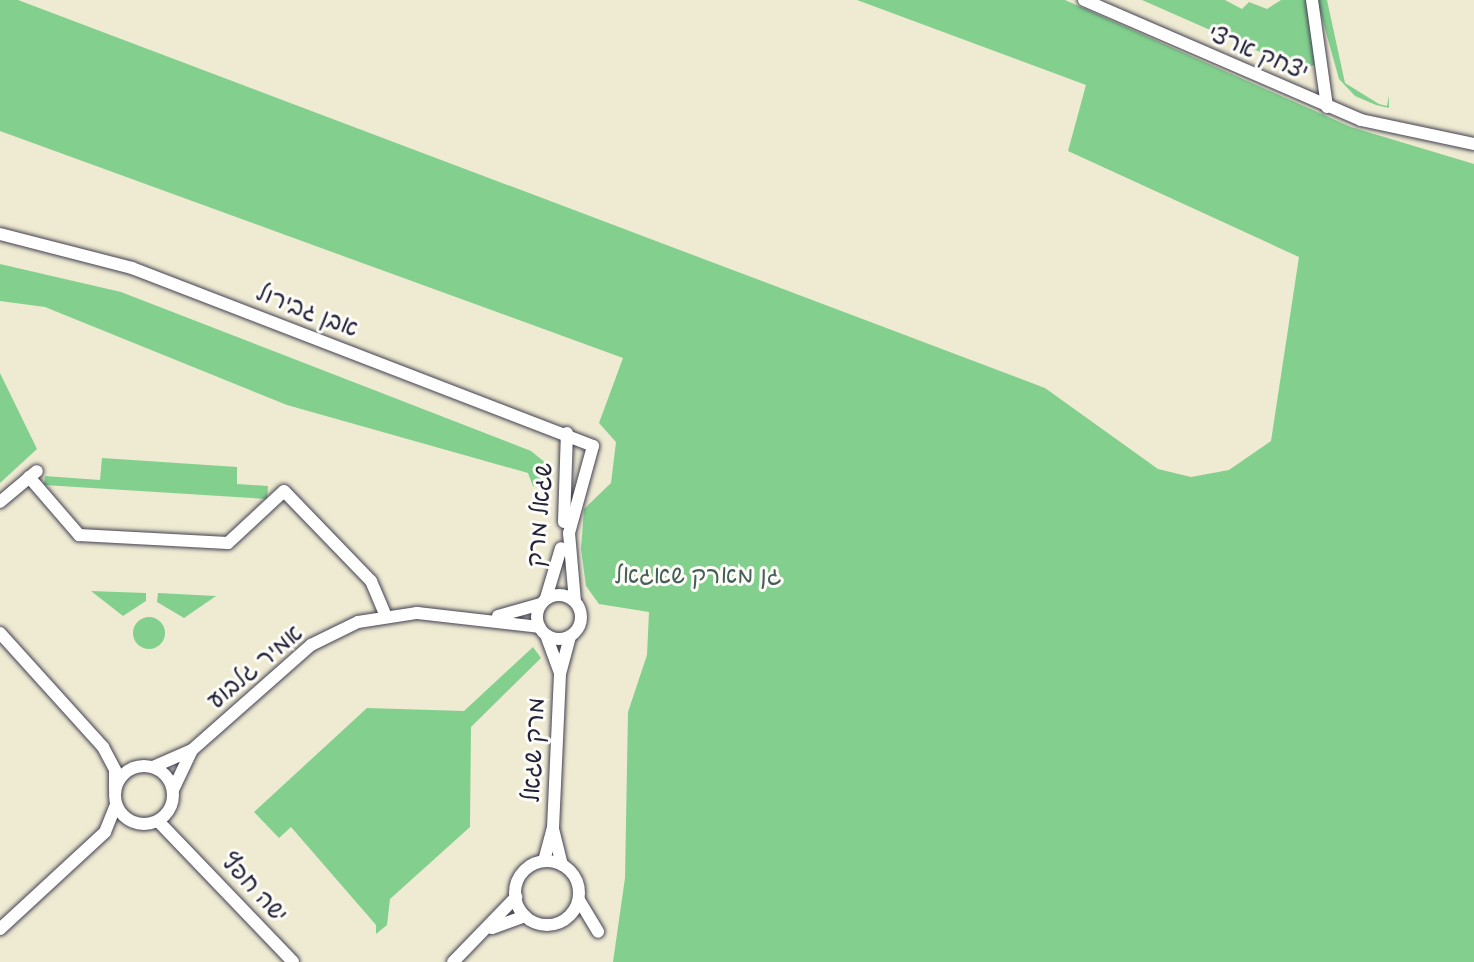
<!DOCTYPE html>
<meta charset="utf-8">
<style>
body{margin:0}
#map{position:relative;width:1474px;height:962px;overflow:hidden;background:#efead2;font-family:"Balsamiq Sans","Playpen Sans Hebrew",sans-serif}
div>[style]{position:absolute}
.green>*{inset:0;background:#83d08e}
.round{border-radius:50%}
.roads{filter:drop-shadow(0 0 2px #414052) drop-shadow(0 0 2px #414052)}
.minor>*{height:12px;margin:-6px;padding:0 6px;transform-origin:6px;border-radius:6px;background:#fff}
.minor>.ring{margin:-6px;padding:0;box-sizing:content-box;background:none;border:12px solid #fff;border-radius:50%}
span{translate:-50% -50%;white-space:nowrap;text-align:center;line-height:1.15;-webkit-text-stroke:6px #fdfcf7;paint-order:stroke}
.street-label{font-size:24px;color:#22223b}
.park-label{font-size:24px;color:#445f58}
</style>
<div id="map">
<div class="green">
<i style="clip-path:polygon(0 0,18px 0,1045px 388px,1158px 469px,1191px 477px,1229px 470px,1271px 441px,1299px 257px,1068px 151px,1086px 85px,857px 0,1065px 0,1351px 127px,1474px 164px,1474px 962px,613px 962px,625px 878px,628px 712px,647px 655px,649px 612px,599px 604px,586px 586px,581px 549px,584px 509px,611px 483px,616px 442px,599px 423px,623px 358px,0 131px)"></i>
<i style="clip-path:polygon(1142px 0,1225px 0,1242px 9px,1249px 2px,1267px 9px,1281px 0,1307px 0,1317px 64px,1301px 70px)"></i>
<i style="clip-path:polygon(1317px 0,1327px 0,1345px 83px,1379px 104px,1387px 106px,1389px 96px,1389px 108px,1376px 105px,1355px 96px,1339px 79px)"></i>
<i style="clip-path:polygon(0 264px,121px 292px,531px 451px,547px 464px,552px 489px,533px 486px,528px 473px,287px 405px,45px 307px,0 301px)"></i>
<i style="clip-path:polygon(0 373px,37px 449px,0 483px)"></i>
<i style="clip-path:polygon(102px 458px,237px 467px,237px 484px,268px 486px,267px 499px,44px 485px,45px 476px,100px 480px)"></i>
<i style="clip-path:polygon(91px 591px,146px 593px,146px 601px,123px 616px)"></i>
<i style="clip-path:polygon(158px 593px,216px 596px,184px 618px,157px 602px)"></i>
<i class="round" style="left:133px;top:617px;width:32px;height:32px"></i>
<i style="clip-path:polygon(533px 647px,541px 658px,471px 727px,470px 827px,390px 899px,387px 925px,376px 934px,376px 925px,291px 827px,279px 838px,254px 812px,367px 708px,464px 711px)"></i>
</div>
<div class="roads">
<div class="minor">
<i style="left:1084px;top:0;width:302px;rotate:23.4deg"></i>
<i style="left:1361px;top:120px;width:116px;rotate:12deg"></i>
<i style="left:1312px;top:0;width:108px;rotate:82deg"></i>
<i style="left:0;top:234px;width:136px;rotate:14.4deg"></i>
<i style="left:132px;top:268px;width:494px;rotate:21.1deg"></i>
<i style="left:593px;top:446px;width:90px;rotate:105.4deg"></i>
<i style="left:569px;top:533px;width:68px;rotate:85deg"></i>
<i style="left:29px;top:477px;width:77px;rotate:49.2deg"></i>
<i style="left:79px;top:535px;width:149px;rotate:3.1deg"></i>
<i style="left:228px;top:543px;width:76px;rotate:-42.9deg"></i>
<i style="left:284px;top:491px;width:125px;rotate:46deg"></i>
<i style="left:371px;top:581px;width:36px;rotate:67deg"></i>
<i style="left:0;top:502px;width:48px;rotate:-40deg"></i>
<i style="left:564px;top:522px;width:89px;rotate:-88.1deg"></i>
<i class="ring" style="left:537px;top:595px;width:32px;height:32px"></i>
<i style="left:546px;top:598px;width:52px;rotate:-73.3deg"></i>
<i style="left:498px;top:616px;width:45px;rotate:-15.6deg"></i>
<i style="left:0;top:633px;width:154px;rotate:47.9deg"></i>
<i style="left:103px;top:747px;width:26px;rotate:62deg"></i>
<i style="left:115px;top:770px;width:20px;rotate:90deg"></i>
<i style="left:546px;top:635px;width:40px;rotate:69.8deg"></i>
<i class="ring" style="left:115px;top:766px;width:46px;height:46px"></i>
<i style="left:153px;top:767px;width:43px;rotate:-23.6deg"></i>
<i style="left:192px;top:750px;width:159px;rotate:-41.4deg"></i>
<i style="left:311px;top:645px;width:52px;rotate:-26.1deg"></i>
<i style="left:358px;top:622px;width:60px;rotate:-8.7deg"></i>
<i style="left:417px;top:613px;width:123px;rotate:6.5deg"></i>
<i style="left:173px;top:790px;width:44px;rotate:-64.6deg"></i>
<i style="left:158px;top:821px;width:195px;rotate:46.2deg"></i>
<i style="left:553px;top:829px;width:37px;rotate:76deg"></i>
<i style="left:544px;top:861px;width:34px;rotate:-75deg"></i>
<i style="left:553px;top:828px;width:154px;rotate:-87.4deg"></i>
<i style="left:560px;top:674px;width:38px;rotate:-75deg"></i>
<i class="ring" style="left:515px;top:861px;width:52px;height:52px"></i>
<i style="left:579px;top:900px;width:37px;rotate:59deg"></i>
<i style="left:492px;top:928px;width:35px;rotate:-20deg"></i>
<i style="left:0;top:929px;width:143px;rotate:-42.7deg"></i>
<i style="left:105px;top:832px;width:29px;rotate:-68deg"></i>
<i style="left:453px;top:962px;width:91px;rotate:-45.9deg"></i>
</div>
</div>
<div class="street-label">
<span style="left:1258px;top:53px;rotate:23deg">יצחק ארצי</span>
<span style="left:307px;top:311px;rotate:21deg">אבן גבירול</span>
<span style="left:540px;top:515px;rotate:-85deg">שגאל מרק</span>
<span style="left:255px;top:667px;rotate:-40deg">אמיר גלבוע</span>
<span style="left:534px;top:750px;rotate:-87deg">מרק שגאל</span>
<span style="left:254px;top:888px;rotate:47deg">ישה חפץ</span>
</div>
<div class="park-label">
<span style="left:698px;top:576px">גן מארק שאגאל</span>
</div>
</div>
